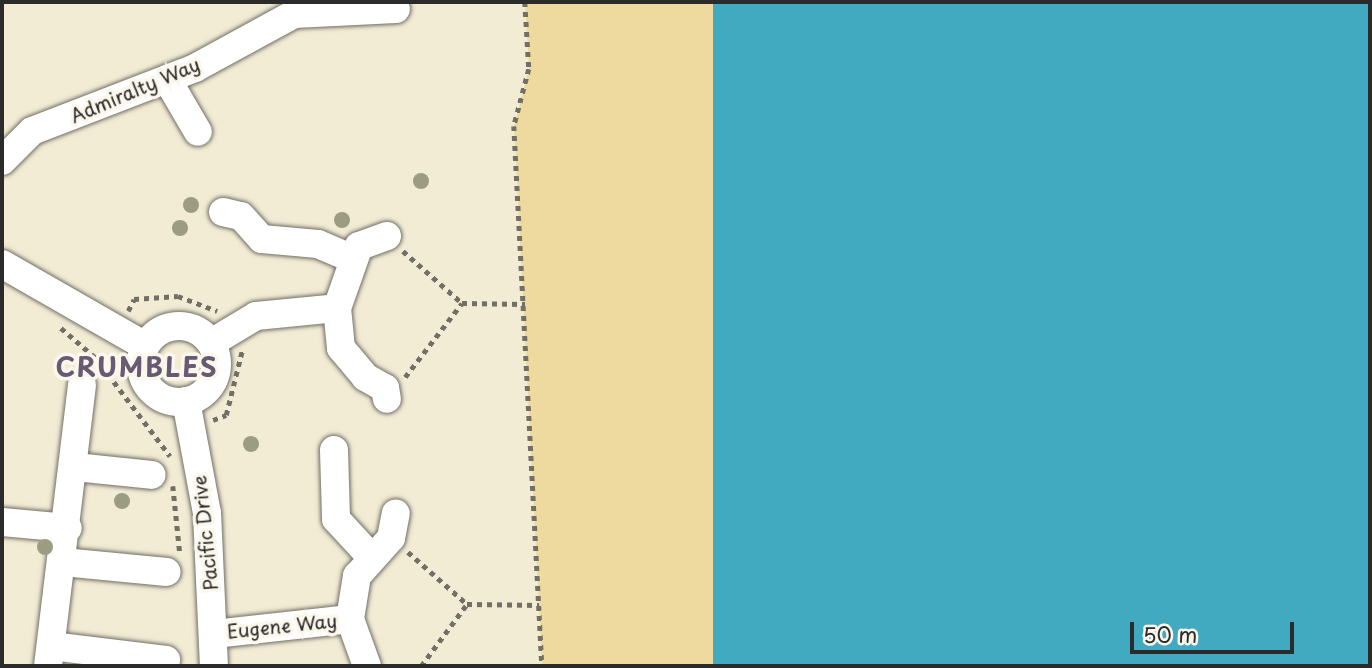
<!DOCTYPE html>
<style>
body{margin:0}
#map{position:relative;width:1372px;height:668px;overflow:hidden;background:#f3ecd5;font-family:"Playpen Sans",sans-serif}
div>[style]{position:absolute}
.sand>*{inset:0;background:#eeda9e}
.water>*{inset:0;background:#41aac0;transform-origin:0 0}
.path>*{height:4.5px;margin-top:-2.25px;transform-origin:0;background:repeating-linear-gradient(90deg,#716f66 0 5px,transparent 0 10px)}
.roads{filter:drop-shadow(0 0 2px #716f66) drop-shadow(0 0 2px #716f66)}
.minor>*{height:28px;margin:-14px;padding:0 14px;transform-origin:14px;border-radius:14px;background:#fff}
.minor>.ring{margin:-14px;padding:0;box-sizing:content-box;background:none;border:28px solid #fff;border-radius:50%}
.trees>*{width:16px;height:16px;margin:-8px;border-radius:50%;background:#9c9c82}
span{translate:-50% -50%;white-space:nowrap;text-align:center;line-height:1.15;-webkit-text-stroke:7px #fbf7ec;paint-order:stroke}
.street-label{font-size:19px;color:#2b2b2b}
.district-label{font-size:26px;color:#675a73;font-weight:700;letter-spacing:2px}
.frame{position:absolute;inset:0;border:4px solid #2b2b2b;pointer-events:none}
.scale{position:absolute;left:1130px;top:622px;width:164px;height:32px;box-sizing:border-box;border:4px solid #2b2b2b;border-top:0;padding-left:9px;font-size:21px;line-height:24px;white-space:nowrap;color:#2b2b2b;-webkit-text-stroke:5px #fbf7ec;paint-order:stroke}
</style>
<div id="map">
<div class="sand">
<i style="clip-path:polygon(525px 2px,933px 2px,991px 666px,542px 666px,514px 126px,529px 69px)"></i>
</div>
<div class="water">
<i style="left:713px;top:2px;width:657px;height:664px"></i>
</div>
<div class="path">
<i style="left:525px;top:2px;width:67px;rotate:86.6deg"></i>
<i style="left:529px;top:69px;width:59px;rotate:104.7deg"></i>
<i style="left:514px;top:126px;width:541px;rotate:87.03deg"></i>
<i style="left:403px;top:251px;width:79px;rotate:41.4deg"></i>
<i style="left:462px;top:303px;width:63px;rotate:0.9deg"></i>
<i style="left:128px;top:311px;width:13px;rotate:-63deg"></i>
<i style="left:134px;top:299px;width:44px;rotate:-3.9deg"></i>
<i style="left:178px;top:296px;width:42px;rotate:21deg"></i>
<i style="left:61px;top:328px;width:46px;rotate:40.6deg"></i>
<i style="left:96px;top:358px;width:123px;rotate:52.9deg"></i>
<i style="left:405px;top:377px;width:93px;rotate:-52.4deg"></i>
<i style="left:213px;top:420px;width:14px;rotate:-21deg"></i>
<i style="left:226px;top:415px;width:66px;rotate:-76deg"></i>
<i style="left:173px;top:486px;width:68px;rotate:84.1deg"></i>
<i style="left:408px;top:552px;width:79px;rotate:41.4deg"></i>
<i style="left:467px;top:604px;width:72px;rotate:0.8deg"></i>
<i style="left:421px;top:666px;width:77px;rotate:-53.4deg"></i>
</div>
<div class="roads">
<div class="minor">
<i style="left:167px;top:79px;width:61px;rotate:59.7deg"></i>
<i style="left:2px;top:161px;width:42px;rotate:-45deg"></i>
<i style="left:32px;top:131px;width:175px;rotate:-21.1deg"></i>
<i style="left:195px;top:68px;width:113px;rotate:-28.6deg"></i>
<i style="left:294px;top:14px;width:102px;rotate:-2.8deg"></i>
<i style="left:223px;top:212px;width:18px;rotate:13deg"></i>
<i style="left:241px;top:216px;width:31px;rotate:48deg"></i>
<i style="left:262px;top:239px;width:56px;rotate:5.1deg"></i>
<i style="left:318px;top:244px;width:36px;rotate:23deg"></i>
<i style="left:387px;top:236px;width:30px;rotate:160deg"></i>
<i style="left:359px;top:246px;width:66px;rotate:109.5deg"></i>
<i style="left:337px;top:308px;width:40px;rotate:84.3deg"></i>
<i style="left:341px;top:348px;width:38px;rotate:50deg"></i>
<i style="left:365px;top:377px;width:23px;rotate:29deg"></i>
<i style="left:385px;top:388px;width:11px;rotate:80deg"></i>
<i style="left:2px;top:264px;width:165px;rotate:29.8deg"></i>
<i class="ring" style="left:141px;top:326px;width:48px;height:48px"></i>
<i style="left:211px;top:343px;width:52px;rotate:-31deg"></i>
<i style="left:256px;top:316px;width:81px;rotate:-5.6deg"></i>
<i style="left:186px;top:401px;width:114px;rotate:79.4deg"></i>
<i style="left:207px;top:513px;width:153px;rotate:87.4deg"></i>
<i style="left:334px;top:450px;width:69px;rotate:88.3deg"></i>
<i style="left:336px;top:519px;width:53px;rotate:47.3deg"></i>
<i style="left:75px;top:467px;width:77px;rotate:5.9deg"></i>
<i style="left:2px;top:522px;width:66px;rotate:5.2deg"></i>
<i style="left:63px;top:562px;width:104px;rotate:5.5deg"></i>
<i style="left:214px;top:634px;width:137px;rotate:-6.3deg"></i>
<i style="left:51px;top:646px;width:116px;rotate:6.9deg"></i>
<i style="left:48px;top:666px;width:283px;rotate:-83.1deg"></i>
<i style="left:367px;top:666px;width:50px;rotate:-109.9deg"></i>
<i style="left:350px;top:619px;width:44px;rotate:-80.8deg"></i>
<i style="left:357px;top:576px;width:51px;rotate:-48.2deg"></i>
<i style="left:391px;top:538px;width:25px;rotate:-79deg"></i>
</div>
</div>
<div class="trees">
<i style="left:421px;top:181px"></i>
<i style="left:191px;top:205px"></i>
<i style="left:342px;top:220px"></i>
<i style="left:180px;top:228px"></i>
<i style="left:251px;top:444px"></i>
<i style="left:122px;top:501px"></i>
<i style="left:45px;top:547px"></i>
</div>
<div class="street-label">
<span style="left:135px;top:90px;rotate:-23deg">Admiralty Way</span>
<span style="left:205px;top:533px;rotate:-96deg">Pacific Drive</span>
<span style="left:282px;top:626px;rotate:-6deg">Eugene Way</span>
</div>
<div class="district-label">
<span style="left:137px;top:367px">CRUMBLES</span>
</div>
<div class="frame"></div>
<div class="scale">50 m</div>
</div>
